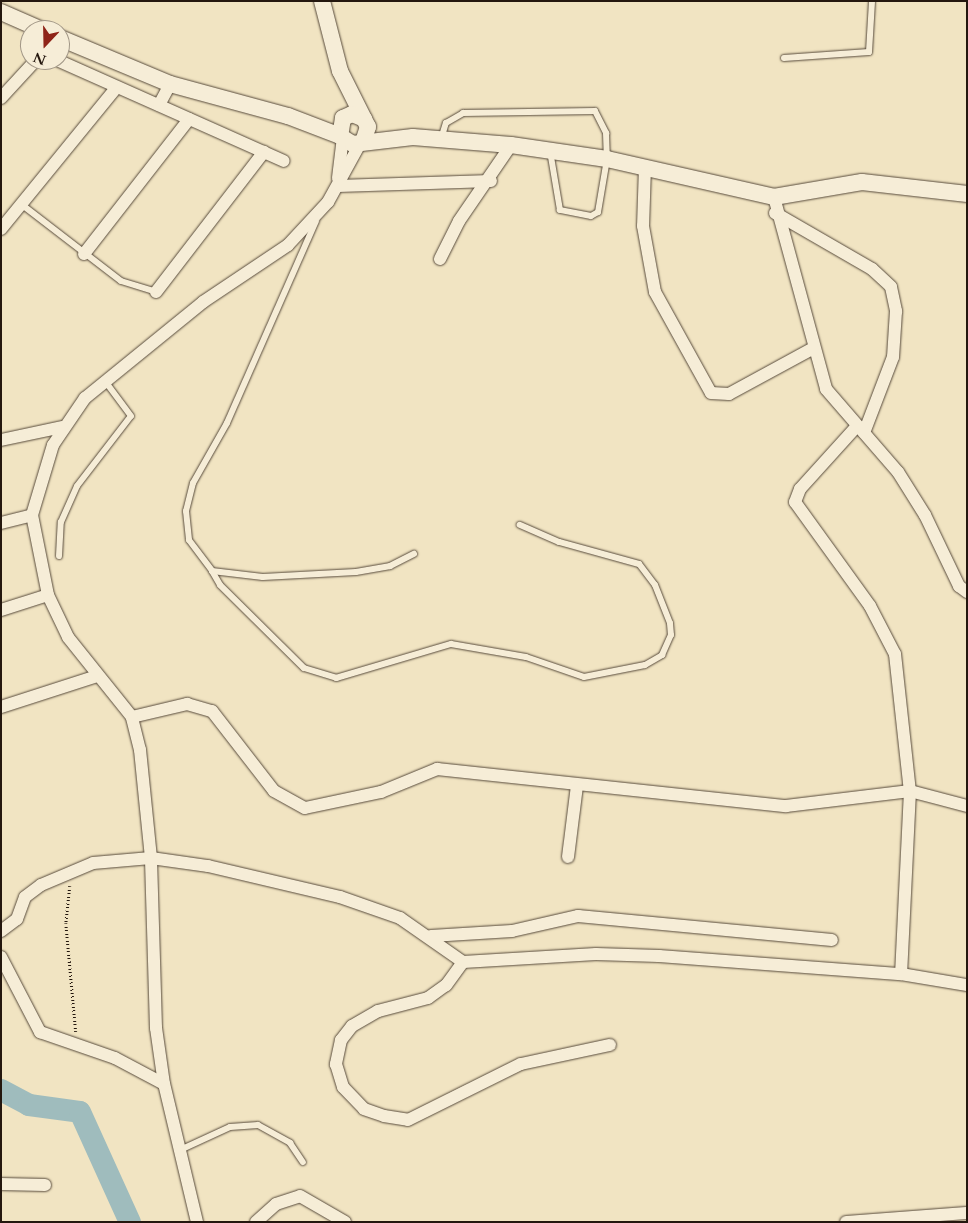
<!DOCTYPE html>
<style>
body{margin:0}
#map{position:relative;width:968px;height:1223px;overflow:hidden;background:#f1e4c2;font-family:Cardo,serif}
div>[style]{position:absolute}
.river>*{height:22px;margin:-11px;padding:0 11px;transform-origin:11px;border-radius:11px;background:#9fbcbd}
.path>*{height:2.5px;margin-top:-1.25px;transform-origin:0;background:repeating-linear-gradient(90deg,#24170e 0 1px,transparent 0 3.5px)}
.roads{filter:drop-shadow(0 0 1px #574a3b) drop-shadow(0 0 1px #574a3b)}
.service>*{height:6px;margin:-3px;padding:0 3px;transform-origin:3px;border-radius:3px;background:#f6edd7}
.minor>*{height:12px;margin:-6px;padding:0 6px;transform-origin:6px;border-radius:6px;background:#f6edd7}
.tertiary>*{height:16px;margin:-8px;padding:0 8px;transform-origin:8px;border-radius:8px;background:#f6edd7}
span{translate:-50% -50%;white-space:nowrap;text-align:center;line-height:1.15;-webkit-text-stroke:5px #f6edd7;paint-order:stroke}
.frame{position:absolute;inset:0;border:2px solid #24170e;pointer-events:none}
.north{position:absolute;left:20px;top:20px;width:50px;height:50px;box-sizing:border-box;background:#f6edd7;border:1px solid #a29787;border-radius:50%;rotate:201deg;font-size:14px;font-weight:700;line-height:20px;text-align:center;color:#24170e}
.north::after{content:'';display:block;margin:auto;width:18px;height:22px;background:#8f2418;clip-path:polygon(50% 0,100% 100%,50% 72%,0 100%)}
</style>
<div id="map">
<div class="river">
<i style="left:1px;top:1090px;width:32px;rotate:28deg"></i>
<i style="left:29px;top:1105px;width:51px;rotate:7.8deg"></i>
<i style="left:80px;top:1112px;width:121px;rotate:65.6deg"></i>
</div>
<div class="path">
<i style="left:70px;top:886px;width:37px;rotate:96deg"></i>
<i style="left:66px;top:923px;width:109px;rotate:84.8deg"></i>
</div>
<div class="roads">
<div class="service">
<i style="left:784px;top:58px;width:85px;rotate:-4deg"></i>
<i style="left:869px;top:52px;width:51px;rotate:-86.6deg"></i>
<i style="left:441px;top:139px;width:17px;rotate:-73deg"></i>
<i style="left:446px;top:123px;width:20px;rotate:-30deg"></i>
<i style="left:463px;top:113px;width:132px;rotate:-0.9deg"></i>
<i style="left:595px;top:111px;width:25px;rotate:63deg"></i>
<i style="left:606px;top:133px;width:26px;rotate:88deg"></i>
<i style="left:607px;top:159px;width:54px;rotate:99.6deg"></i>
<i style="left:598px;top:212px;width:8px;rotate:150deg"></i>
<i style="left:591px;top:216px;width:32px;rotate:-169deg"></i>
<i style="left:560px;top:210px;width:60px;rotate:-99.6deg"></i>
<i style="left:21px;top:204px;width:126px;rotate:37.6deg"></i>
<i style="left:121px;top:281px;width:37px;rotate:17deg"></i>
<i style="left:316px;top:221px;width:221px;rotate:113.8deg"></i>
<i style="left:227px;top:423px;width:69px;rotate:119.5deg"></i>
<i style="left:193px;top:483px;width:29px;rotate:104deg"></i>
<i style="left:186px;top:511px;width:29px;rotate:84deg"></i>
<i style="left:189px;top:540px;width:39px;rotate:53deg"></i>
<i style="left:212px;top:571px;width:51px;rotate:6.7deg"></i>
<i style="left:263px;top:577px;width:93px;rotate:-3.1deg"></i>
<i style="left:356px;top:572px;width:35px;rotate:-10deg"></i>
<i style="left:390px;top:566px;width:27px;rotate:-27deg"></i>
<i style="left:59px;top:556px;width:34px;rotate:-87deg"></i>
<i style="left:61px;top:522px;width:39px;rotate:-66deg"></i>
<i style="left:77px;top:486px;width:88px;rotate:-52.4deg"></i>
<i style="left:131px;top:416px;width:44px;rotate:-126.6deg"></i>
<i style="left:212px;top:571px;width:16px;rotate:60deg"></i>
<i style="left:220px;top:585px;width:118px;rotate:44.7deg"></i>
<i style="left:304px;top:668px;width:34px;rotate:17deg"></i>
<i style="left:336px;top:678px;width:120px;rotate:-16.5deg"></i>
<i style="left:451px;top:644px;width:76px;rotate:9.8deg"></i>
<i style="left:526px;top:657px;width:61px;rotate:19deg"></i>
<i style="left:584px;top:677px;width:62px;rotate:-11.1deg"></i>
<i style="left:645px;top:665px;width:20px;rotate:-30deg"></i>
<i style="left:662px;top:655px;width:22px;rotate:-66deg"></i>
<i style="left:671px;top:635px;width:12px;rotate:-95deg"></i>
<i style="left:670px;top:623px;width:41px;rotate:-111.5deg"></i>
<i style="left:655px;top:585px;width:26px;rotate:-127deg"></i>
<i style="left:639px;top:564px;width:83px;rotate:-164.6deg"></i>
<i style="left:559px;top:542px;width:43px;rotate:-156.4deg"></i>
<i style="left:180px;top:1150px;width:55px;rotate:-24.7deg"></i>
<i style="left:230px;top:1127px;width:28px;rotate:-4deg"></i>
<i style="left:258px;top:1125px;width:37px;rotate:29deg"></i>
<i style="left:290px;top:1143px;width:23px;rotate:56deg"></i>
</div>
<div class="minor">
<i style="left:57px;top:60px;width:248px;rotate:24deg"></i>
<i style="left:1px;top:98px;width:52px;rotate:-47.4deg"></i>
<i style="left:159px;top:105px;width:24px;rotate:-62deg"></i>
<i style="left:645px;top:167px;width:59px;rotate:91.9deg"></i>
<i style="left:643px;top:226px;width:67px;rotate:79.7deg"></i>
<i style="left:655px;top:292px;width:115px;rotate:61deg"></i>
<i style="left:711px;top:393px;width:18px;rotate:3deg"></i>
<i style="left:729px;top:394px;width:94px;rotate:-28.5deg"></i>
<i style="left:338px;top:178px;width:38px;rotate:-83deg"></i>
<i style="left:338px;top:186px;width:153px;rotate:-1.9deg"></i>
<i style="left:774px;top:197px;width:199px;rotate:74.8deg"></i>
<i style="left:826px;top:389px;width:110px;rotate:49.1deg"></i>
<i style="left:898px;top:472px;width:51px;rotate:57.9deg"></i>
<i style="left:925px;top:515px;width:79px;rotate:64.4deg"></i>
<i style="left:959px;top:586px;width:10px;rotate:37deg"></i>
<i style="left:775px;top:213px;width:112px;rotate:30deg"></i>
<i style="left:872px;top:269px;width:26px;rotate:43deg"></i>
<i style="left:891px;top:287px;width:25px;rotate:78deg"></i>
<i style="left:896px;top:311px;width:46px;rotate:93.7deg"></i>
<i style="left:893px;top:357px;width:81px;rotate:110.9deg"></i>
<i style="left:1px;top:229px;width:183px;rotate:-50.8deg"></i>
<i style="left:84px;top:254px;width:171px;rotate:-52.1deg"></i>
<i style="left:440px;top:259px;width:42px;rotate:-63.4deg"></i>
<i style="left:459px;top:221px;width:92px;rotate:-55.6deg"></i>
<i style="left:156px;top:292px;width:177px;rotate:-52.4deg"></i>
<i style="left:857px;top:426px;width:85px;rotate:132.1deg"></i>
<i style="left:800px;top:489px;width:14px;rotate:111deg"></i>
<i style="left:795px;top:502px;width:128px;rotate:54.2deg"></i>
<i style="left:870px;top:606px;width:54px;rotate:62.5deg"></i>
<i style="left:895px;top:654px;width:138px;rotate:83.8deg"></i>
<i style="left:910px;top:791px;width:183px;rotate:92.8deg"></i>
<i style="left:1px;top:440px;width:62px;rotate:-12deg"></i>
<i style="left:1px;top:523px;width:32px;rotate:-14deg"></i>
<i style="left:1px;top:610px;width:49px;rotate:-17.7deg"></i>
<i style="left:1px;top:707px;width:101px;rotate:-17.9deg"></i>
<i style="left:132px;top:717px;width:57px;rotate:-13.3deg"></i>
<i style="left:187px;top:704px;width:26px;rotate:16deg"></i>
<i style="left:212px;top:711px;width:101px;rotate:52.2deg"></i>
<i style="left:274px;top:791px;width:35px;rotate:29deg"></i>
<i style="left:305px;top:808px;width:78px;rotate:-11.9deg"></i>
<i style="left:381px;top:792px;width:61px;rotate:-22.3deg"></i>
<i style="left:437px;top:769px;width:351px;rotate:6.1deg"></i>
<i style="left:786px;top:806px;width:125px;rotate:-6.9deg"></i>
<i style="left:910px;top:791px;width:59px;rotate:14.7deg"></i>
<i style="left:568px;top:857px;width:72px;rotate:-82.8deg"></i>
<i style="left:1px;top:931px;width:20px;rotate:-37deg"></i>
<i style="left:17px;top:919px;width:23px;rotate:-70deg"></i>
<i style="left:25px;top:897px;width:20px;rotate:-37deg"></i>
<i style="left:41px;top:885px;width:56px;rotate:-22.9deg"></i>
<i style="left:93px;top:863px;width:58px;rotate:-4.9deg"></i>
<i style="left:151px;top:858px;width:58px;rotate:8deg"></i>
<i style="left:208px;top:866px;width:136px;rotate:13.2deg"></i>
<i style="left:340px;top:897px;width:64px;rotate:19.3deg"></i>
<i style="left:400px;top:918px;width:77px;rotate:34.9deg"></i>
<i style="left:463px;top:962px;width:29px;rotate:126deg"></i>
<i style="left:446px;top:985px;width:22px;rotate:144deg"></i>
<i style="left:428px;top:998px;width:52px;rotate:165.4deg"></i>
<i style="left:378px;top:1011px;width:30px;rotate:150deg"></i>
<i style="left:352px;top:1026px;width:18px;rotate:128deg"></i>
<i style="left:341px;top:1040px;width:25px;rotate:102deg"></i>
<i style="left:336px;top:1064px;width:24px;rotate:73deg"></i>
<i style="left:343px;top:1087px;width:30px;rotate:46deg"></i>
<i style="left:364px;top:1109px;width:21px;rotate:19deg"></i>
<i style="left:384px;top:1116px;width:24px;rotate:9deg"></i>
<i style="left:408px;top:1120px;width:126px;rotate:-26.4deg"></i>
<i style="left:521px;top:1064px;width:91px;rotate:-12.1deg"></i>
<i style="left:431px;top:936px;width:81px;rotate:-3.5deg"></i>
<i style="left:512px;top:931px;width:68px;rotate:-12.8deg"></i>
<i style="left:578px;top:916px;width:255px;rotate:5.4deg"></i>
<i style="left:1px;top:957px;width:85px;rotate:62.5deg"></i>
<i style="left:40px;top:1032px;width:79px;rotate:19.1deg"></i>
<i style="left:115px;top:1058px;width:55px;rotate:28deg"></i>
<i style="left:463px;top:962px;width:133px;rotate:-3.4deg"></i>
<i style="left:596px;top:954px;width:63px;rotate:1.8deg"></i>
<i style="left:659px;top:956px;width:243px;rotate:4.3deg"></i>
<i style="left:901px;top:974px;width:67px;rotate:9.5deg"></i>
<i style="left:1px;top:1184px;width:44px;rotate:1.3deg"></i>
<i style="left:197px;top:1222px;width:142px;rotate:-103.4deg"></i>
<i style="left:164px;top:1084px;width:57px;rotate:-98.1deg"></i>
<i style="left:156px;top:1028px;width:170px;rotate:-91.7deg"></i>
<i style="left:151px;top:858px;width:109px;rotate:-95.8deg"></i>
<i style="left:140px;top:750px;width:34px;rotate:-104deg"></i>
<i style="left:132px;top:717px;width:102px;rotate:-128.7deg"></i>
<i style="left:68px;top:637px;width:47px;rotate:-115.5deg"></i>
<i style="left:48px;top:595px;width:82px;rotate:-101.3deg"></i>
<i style="left:32px;top:515px;width:73px;rotate:-73.3deg"></i>
<i style="left:53px;top:445px;width:57px;rotate:-55.8deg"></i>
<i style="left:85px;top:398px;width:152px;rotate:-39.1deg"></i>
<i style="left:203px;top:302px;width:102px;rotate:-33.8deg"></i>
<i style="left:288px;top:245px;width:59px;rotate:-47.1deg"></i>
<i style="left:328px;top:202px;width:68px;rotate:-61.2deg"></i>
<i style="left:256px;top:1222px;width:27px;rotate:-42deg"></i>
<i style="left:276px;top:1204px;width:25px;rotate:-18deg"></i>
<i style="left:300px;top:1196px;width:52px;rotate:30deg"></i>
<i style="left:846px;top:1222px;width:121px;rotate:-4.3deg"></i>
</div>
<div class="tertiary">
<i style="left:322px;top:1px;width:72px;rotate:75.6deg"></i>
<i style="left:340px;top:71px;width:54px;rotate:63.4deg"></i>
<i style="left:1px;top:12px;width:45px;rotate:23.7deg"></i>
<i style="left:60px;top:38px;width:119px;rotate:22.7deg"></i>
<i style="left:170px;top:84px;width:122px;rotate:15.2deg"></i>
<i style="left:288px;top:116px;width:56px;rotate:21deg"></i>
<i style="left:364px;top:139px;width:13px;rotate:-72deg"></i>
<i style="left:368px;top:127px;width:9px;rotate:-117deg"></i>
<i style="left:364px;top:119px;width:13px;rotate:-157deg"></i>
<i style="left:352px;top:114px;width:10px;rotate:156deg"></i>
<i style="left:343px;top:118px;width:18px;rotate:99deg"></i>
<i style="left:340px;top:136px;width:15px;rotate:32deg"></i>
<i style="left:353px;top:144px;width:60px;rotate:-6.7deg"></i>
<i style="left:413px;top:137px;width:98px;rotate:4.7deg"></i>
<i style="left:511px;top:145px;width:97px;rotate:8.3deg"></i>
<i style="left:607px;top:159px;width:171px;rotate:12.8deg"></i>
<i style="left:774px;top:197px;width:89px;rotate:-9.7deg"></i>
<i style="left:862px;top:182px;width:106px;rotate:6.5deg"></i>
</div>
</div>
<div class="frame"></div>
<div class="north">N</div>
</div>
